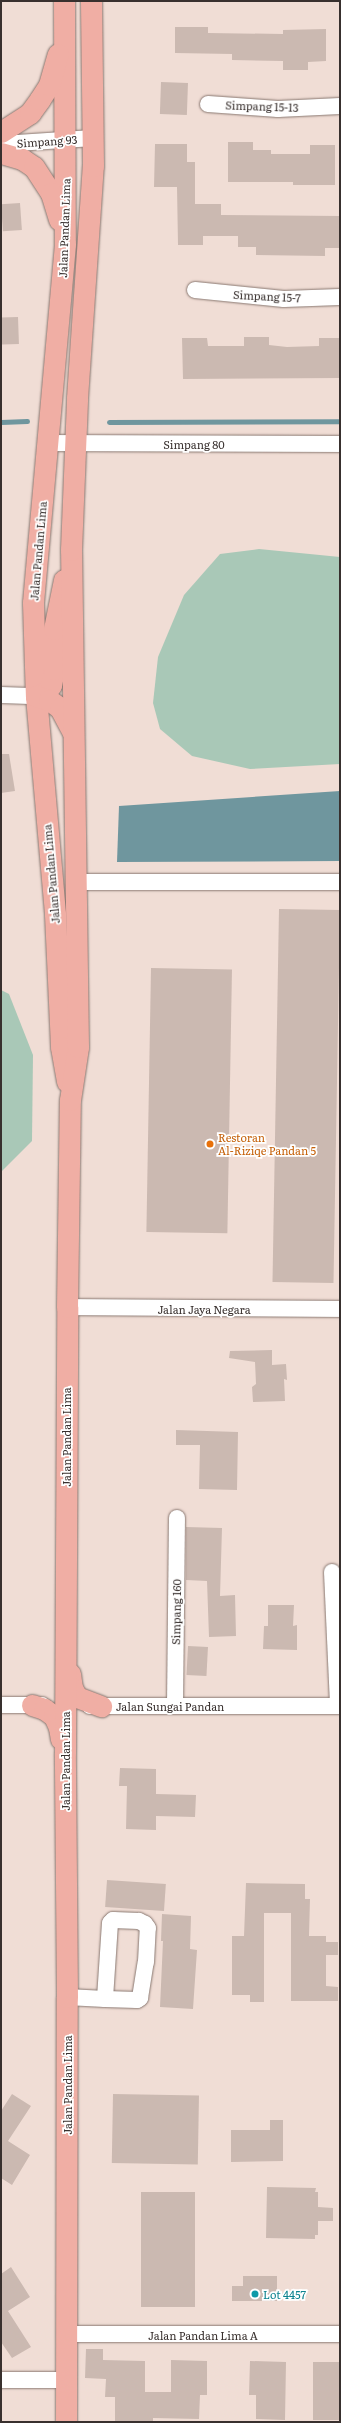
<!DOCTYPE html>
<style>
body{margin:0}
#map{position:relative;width:341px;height:2423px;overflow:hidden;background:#f0ddd5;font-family:Literata,serif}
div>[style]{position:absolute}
.green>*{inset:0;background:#a9c8b7}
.water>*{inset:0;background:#6f969e}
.stream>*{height:5px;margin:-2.5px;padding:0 2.5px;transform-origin:2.5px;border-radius:2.5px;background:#6f969e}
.building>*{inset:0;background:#cbb9b1;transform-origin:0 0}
.roads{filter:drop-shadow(0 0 1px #897871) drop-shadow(0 0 1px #897871)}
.minor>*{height:16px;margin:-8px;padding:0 8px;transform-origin:8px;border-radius:8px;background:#fff}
.major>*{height:21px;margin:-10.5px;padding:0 10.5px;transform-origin:10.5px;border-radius:10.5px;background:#f0aea4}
.dots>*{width:11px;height:11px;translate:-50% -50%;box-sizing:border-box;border:2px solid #fff;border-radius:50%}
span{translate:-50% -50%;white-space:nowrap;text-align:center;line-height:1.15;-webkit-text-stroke:3.5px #fff;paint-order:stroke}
.street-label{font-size:11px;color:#38302e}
.food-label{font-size:11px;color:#c56008}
.left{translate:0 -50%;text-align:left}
.culture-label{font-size:11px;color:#0d838f}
.frame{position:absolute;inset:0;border:2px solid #38302e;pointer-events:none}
</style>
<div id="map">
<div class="green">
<i style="clip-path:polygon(259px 549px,340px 557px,340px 764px,250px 769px,192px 756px,160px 729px,153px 703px,158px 657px,184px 595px,220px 554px)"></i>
<i style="clip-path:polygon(1px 990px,9px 994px,33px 1055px,32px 1141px,1px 1172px)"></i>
</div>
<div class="water">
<i style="clip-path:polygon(340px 791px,340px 861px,117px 862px,119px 806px)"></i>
</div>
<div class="stream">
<i style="left:1px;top:422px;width:26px;rotate:-2deg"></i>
<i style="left:109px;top:422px;width:231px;rotate:-0.2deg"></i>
</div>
<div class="building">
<i style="clip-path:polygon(175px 27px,208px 27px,208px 33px,283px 34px,283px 30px,326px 29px,326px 61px,308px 62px,308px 70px,283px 70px,283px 61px,232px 60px,232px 54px,175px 53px)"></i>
<i style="left:161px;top:82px;width:27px;height:32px;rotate:2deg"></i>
<i style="clip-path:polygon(228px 142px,253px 142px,253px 150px,271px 150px,271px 154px,310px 154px,310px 145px,335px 145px,335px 185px,293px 185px,293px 182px,228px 182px)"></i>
<i style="clip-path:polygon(155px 144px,187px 144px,187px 162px,195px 162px,195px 204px,221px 204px,221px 215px,340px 216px,340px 248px,325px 248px,325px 256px,256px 255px,256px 247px,238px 247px,238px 236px,203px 236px,203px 245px,178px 245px,177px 187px,154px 187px)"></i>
<i style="left:20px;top:203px;width:27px;height:19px;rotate:86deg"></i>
<i style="left:18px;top:317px;width:27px;height:17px;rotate:88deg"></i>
<i style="clip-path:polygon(244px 337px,269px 337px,269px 345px,287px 347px,319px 346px,319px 338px,340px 338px,340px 378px,183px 379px,182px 338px,207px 338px,208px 346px,244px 346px)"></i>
<i style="clip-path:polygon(1px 754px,9px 754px,15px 791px,1px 793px)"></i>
<i style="left:279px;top:909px;width:61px;height:373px;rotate:1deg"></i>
<i style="left:151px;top:968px;width:81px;height:264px;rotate:1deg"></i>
<i style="clip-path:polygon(272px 1350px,272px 1365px,286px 1364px,287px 1380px,284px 1379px,285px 1401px,253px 1402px,252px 1387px,256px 1384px,255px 1362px,229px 1358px,230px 1351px)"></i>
<i style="clip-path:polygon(176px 1430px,238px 1432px,237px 1490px,199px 1489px,200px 1445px,176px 1445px)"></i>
<i style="clip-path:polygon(186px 1527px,222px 1528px,220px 1596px,235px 1595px,236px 1636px,209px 1637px,207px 1581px,186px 1580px)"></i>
<i style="clip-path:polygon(268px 1605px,294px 1605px,293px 1626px,297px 1625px,297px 1650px,263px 1649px,264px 1626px,268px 1626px)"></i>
<i style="left:188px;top:1646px;width:20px;height:29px;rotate:3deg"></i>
<i style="clip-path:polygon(120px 1768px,156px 1769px,156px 1794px,196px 1795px,195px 1817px,156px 1816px,156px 1830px,126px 1829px,127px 1786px,119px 1786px)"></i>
<i style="left:107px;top:1880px;width:59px;height:27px;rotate:4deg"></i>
<i style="clip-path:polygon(246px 1883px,305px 1884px,305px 1899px,310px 1899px,309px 1936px,326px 1936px,326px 1942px,338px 1942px,338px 1955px,326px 1955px,326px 1986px,338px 1987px,338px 2001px,291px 2001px,291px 1913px,264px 1913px,264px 2002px,250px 2002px,250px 1995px,232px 1995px,232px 1936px,244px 1936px)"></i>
<i style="clip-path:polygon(162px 1914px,191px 1916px,190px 1949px,197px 1950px,193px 2009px,160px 2007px,163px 1941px,161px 1941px)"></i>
<i style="clip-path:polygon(12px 2094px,31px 2106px,8px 2141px,30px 2155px,12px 2185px,1px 2178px,1px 2111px)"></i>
<i style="left:113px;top:2094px;width:86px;height:69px;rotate:1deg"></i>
<i style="clip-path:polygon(270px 2120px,283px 2120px,283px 2161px,231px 2162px,231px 2130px,270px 2130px)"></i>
<i style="clip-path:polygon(267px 2187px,316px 2188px,315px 2192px,318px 2192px,318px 2207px,333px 2208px,333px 2221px,318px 2221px,318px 2235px,315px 2235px,315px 2239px,266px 2238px)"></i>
<i style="left:141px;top:2192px;width:54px;height:115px"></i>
<i style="clip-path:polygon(11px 2267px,30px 2297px,8px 2311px,31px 2347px,12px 2358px,1px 2342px,1px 2274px)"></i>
<i style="clip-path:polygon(243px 2276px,277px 2276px,277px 2301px,232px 2301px,232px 2286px,243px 2286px)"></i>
<i style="clip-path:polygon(86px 2349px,103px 2349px,103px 2360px,145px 2361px,145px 2392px,171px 2392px,171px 2360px,207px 2361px,207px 2395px,200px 2395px,199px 2419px,153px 2418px,153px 2421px,115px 2421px,115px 2397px,105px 2397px,106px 2379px,85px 2378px)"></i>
<i style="clip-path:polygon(250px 2361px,286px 2362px,285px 2420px,256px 2419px,256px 2395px,249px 2395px)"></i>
<i style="left:313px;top:2362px;width:27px;height:58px"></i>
</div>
<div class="roads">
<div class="minor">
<i style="left:208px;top:104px;width:70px;rotate:4.1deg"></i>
<i style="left:278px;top:109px;width:62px;rotate:-2.8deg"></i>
<i style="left:1px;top:144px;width:92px;rotate:-3.7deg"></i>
<i style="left:195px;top:290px;width:89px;rotate:5.8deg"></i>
<i style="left:284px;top:299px;width:56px;rotate:-2deg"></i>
<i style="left:48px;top:443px;width:292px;rotate:0.2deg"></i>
<i style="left:1px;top:695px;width:35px;rotate:2deg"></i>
<i style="left:76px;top:882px;width:264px"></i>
<i style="left:67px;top:1307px;width:273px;rotate:0.4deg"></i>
<i style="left:332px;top:1572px;width:134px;rotate:87.4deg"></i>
<i style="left:1px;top:1705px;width:41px"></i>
<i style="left:90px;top:1706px;width:250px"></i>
<i style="left:175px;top:1706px;width:188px;rotate:-89.4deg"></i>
<i style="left:67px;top:1997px;width:38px;rotate:3deg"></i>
<i style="left:105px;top:1999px;width:32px;rotate:2deg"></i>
<i style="left:137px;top:2000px;width:4px;rotate:-34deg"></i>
<i style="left:140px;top:1998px;width:36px;rotate:-81deg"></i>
<i style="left:146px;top:1962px;width:34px;rotate:-87deg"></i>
<i style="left:148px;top:1928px;width:5px;rotate:-127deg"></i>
<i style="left:145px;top:1924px;width:7px;rotate:-153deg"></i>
<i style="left:139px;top:1921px;width:26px;rotate:-178deg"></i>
<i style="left:113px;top:1920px;width:4px;rotate:135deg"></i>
<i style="left:110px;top:1923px;width:76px;rotate:93.8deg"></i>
<i style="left:66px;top:2334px;width:274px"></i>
<i style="left:1px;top:2380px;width:65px"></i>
</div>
<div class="major">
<i style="left:64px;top:1px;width:243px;rotate:89.8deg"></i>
<i style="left:65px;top:244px;width:360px;rotate:95.1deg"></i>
<i style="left:33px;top:603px;width:93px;rotate:88.2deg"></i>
<i style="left:36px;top:696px;width:219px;rotate:85deg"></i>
<i style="left:55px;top:914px;width:133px;rotate:87.4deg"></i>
<i style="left:61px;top:1047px;width:35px;rotate:80deg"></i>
<i style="left:1px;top:132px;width:35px;rotate:-33deg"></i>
<i style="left:30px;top:113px;width:17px;rotate:-54deg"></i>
<i style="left:40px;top:99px;width:17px;rotate:-57deg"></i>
<i style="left:49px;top:85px;width:32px;rotate:-74deg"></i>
<i style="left:1px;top:153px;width:22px;rotate:16deg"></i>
<i style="left:22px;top:159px;width:14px;rotate:34deg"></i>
<i style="left:34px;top:167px;width:31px;rotate:57deg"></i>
<i style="left:51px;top:193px;width:28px;rotate:73deg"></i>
<i style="left:36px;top:696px;width:12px;rotate:-24deg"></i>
<i style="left:47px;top:691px;width:7px;rotate:-56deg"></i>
<i style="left:51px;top:685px;width:16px;rotate:-79deg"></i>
<i style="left:54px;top:669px;width:40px;rotate:-90deg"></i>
<i style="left:54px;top:629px;width:50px;rotate:-78.5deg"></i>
<i style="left:36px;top:696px;width:14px;rotate:17deg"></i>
<i style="left:49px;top:700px;width:14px;rotate:36deg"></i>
<i style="left:60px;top:708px;width:26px;rotate:62deg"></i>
<i style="left:70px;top:1674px;width:14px;rotate:82deg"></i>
<i style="left:72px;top:1688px;width:10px;rotate:61deg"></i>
<i style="left:77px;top:1697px;width:26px;rotate:21deg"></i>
<i style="left:32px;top:1705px;width:13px;rotate:18deg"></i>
<i style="left:44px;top:1709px;width:12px;rotate:35deg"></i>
<i style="left:54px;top:1716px;width:12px;rotate:66deg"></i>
<i style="left:59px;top:1727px;width:12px;rotate:81deg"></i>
<i style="left:66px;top:2422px;width:425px;rotate:-89.9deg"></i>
<i style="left:67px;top:1997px;width:244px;rotate:-90.5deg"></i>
<i style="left:65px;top:1753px;width:446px;rotate:-89.7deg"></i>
<i style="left:67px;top:1307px;width:207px;rotate:-89.2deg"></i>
<i style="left:70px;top:1100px;width:54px;rotate:-81.4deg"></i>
<i style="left:78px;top:1047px;width:497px;rotate:-90.8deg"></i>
<i style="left:71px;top:550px;width:152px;rotate:-87.7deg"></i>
<i style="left:77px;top:398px;width:233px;rotate:-86.1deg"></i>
<i style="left:93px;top:166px;width:165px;rotate:-90.7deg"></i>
</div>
</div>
<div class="dots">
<i style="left:210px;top:1144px;background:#e8710a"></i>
<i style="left:255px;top:2294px;background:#0f9aa8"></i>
</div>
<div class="street-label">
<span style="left:262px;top:106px;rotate:2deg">Simpang 15-13</span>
<span style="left:47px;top:141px;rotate:-4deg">Simpang 93</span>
<span style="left:64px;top:228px;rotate:-88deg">Jalan Pandan Lima</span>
<span style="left:267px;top:296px;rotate:3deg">Simpang 15-7</span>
<span style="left:194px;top:444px">Simpang 80</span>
<span style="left:38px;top:551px;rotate:-85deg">Jalan Pandan Lima</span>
<span style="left:51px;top:874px;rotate:-95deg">Jalan Pandan Lima</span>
<span style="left:204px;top:1309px">Jalan Jaya Negara</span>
<span style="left:66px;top:1437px;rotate:-90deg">Jalan Pandan Lima</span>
<span style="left:176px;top:1612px;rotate:-89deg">Simpang 160</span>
<span style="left:170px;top:1706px">Jalan Sungai Pandan</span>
<span style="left:65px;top:1761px;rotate:-90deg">Jalan Pandan Lima</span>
<span style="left:67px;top:2085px;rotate:-90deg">Jalan Pandan Lima</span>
<span style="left:203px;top:2335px">Jalan Pandan Lima A</span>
</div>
<div class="food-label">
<span class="left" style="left:218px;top:1144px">Restoran<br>Al-Riziqe Pandan 5</span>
</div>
<div class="culture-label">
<span class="left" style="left:263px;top:2294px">Lot 4457</span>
</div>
<div class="frame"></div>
</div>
